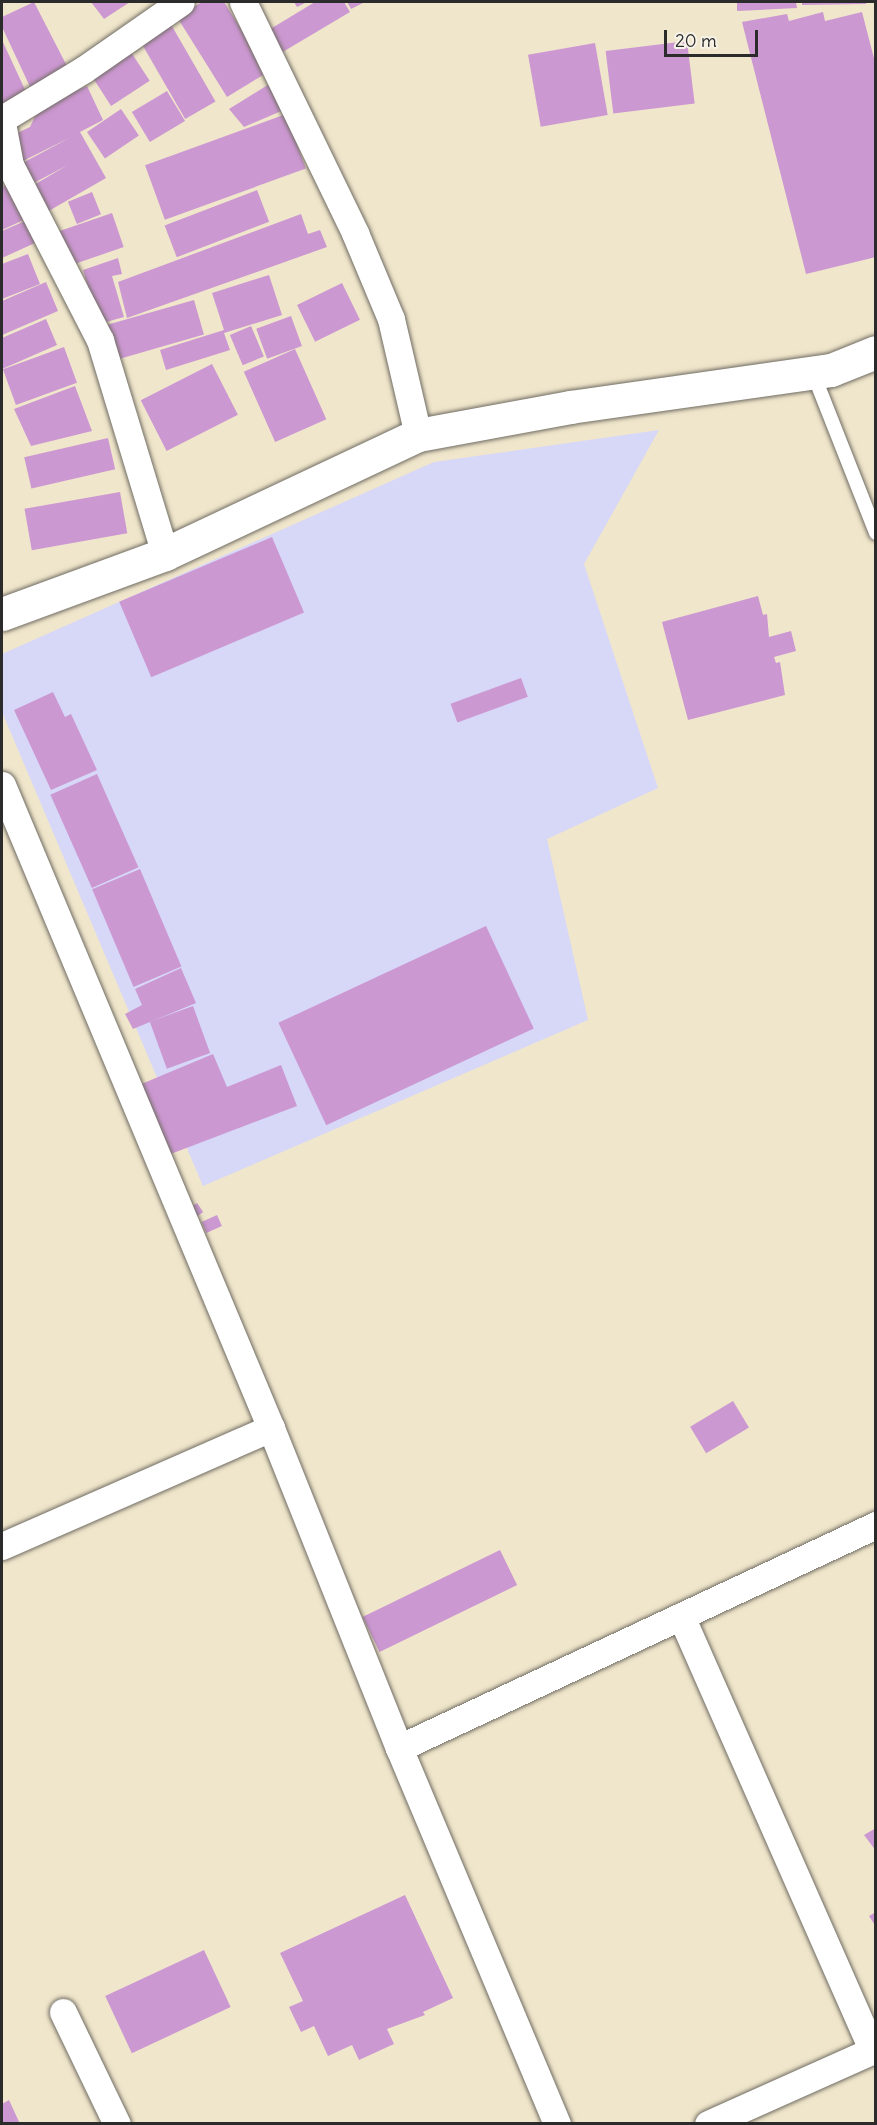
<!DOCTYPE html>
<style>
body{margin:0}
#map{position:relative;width:877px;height:2125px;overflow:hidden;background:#f0e6cb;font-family:Delius,sans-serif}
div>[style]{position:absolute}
.built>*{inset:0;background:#d7d7f8}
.building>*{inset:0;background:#cc98d2;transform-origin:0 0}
.roads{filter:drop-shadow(0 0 2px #706c63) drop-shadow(0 0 2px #706c63)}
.service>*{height:14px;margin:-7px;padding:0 7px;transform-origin:7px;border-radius:7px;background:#fff}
.minor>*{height:27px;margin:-13.5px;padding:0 13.5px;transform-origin:13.5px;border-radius:13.5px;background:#fff}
.tertiary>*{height:33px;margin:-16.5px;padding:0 16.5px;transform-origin:16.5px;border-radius:16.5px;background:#fff}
span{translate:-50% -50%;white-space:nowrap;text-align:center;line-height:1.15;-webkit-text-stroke:4.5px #f7f3e8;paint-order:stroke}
.frame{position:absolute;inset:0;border:3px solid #2b2b2b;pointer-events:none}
.scale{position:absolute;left:664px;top:30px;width:94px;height:27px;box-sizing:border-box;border:3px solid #2b2b2b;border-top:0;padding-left:8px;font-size:18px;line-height:21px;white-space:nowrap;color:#2b2b2b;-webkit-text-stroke:4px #f7f3e8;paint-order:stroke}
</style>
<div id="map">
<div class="built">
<i style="clip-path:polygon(659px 430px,584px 564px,658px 788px,547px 839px,588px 1020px,203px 1186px,2px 712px,2px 654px,434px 462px)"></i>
</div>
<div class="building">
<i style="clip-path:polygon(34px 2px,70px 72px,32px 91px,2px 27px,2px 17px)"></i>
<i style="clip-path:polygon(91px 2px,130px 2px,104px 19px)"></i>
<i style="clip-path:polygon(202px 2px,224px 2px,268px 72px,227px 97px,177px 17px)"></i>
<i style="clip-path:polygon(294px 2px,307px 2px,297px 7px)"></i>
<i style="clip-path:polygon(315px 2px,344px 2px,350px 12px,281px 53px,267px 31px)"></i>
<i style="clip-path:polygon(347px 2px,365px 2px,351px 9px)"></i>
<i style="clip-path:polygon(737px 2px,796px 2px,797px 8px,737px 11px)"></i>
<i style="clip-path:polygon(802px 2px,866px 2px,866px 4px,802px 5px)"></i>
<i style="clip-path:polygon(823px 12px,825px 21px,862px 12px,876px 66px,876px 257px,806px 274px,742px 22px,787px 14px,789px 21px)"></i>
<i style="left:169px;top:21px;width:93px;height:35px;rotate:60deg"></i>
<i style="clip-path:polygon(2px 40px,27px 94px,2px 107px)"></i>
<i style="left:687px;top:41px;width:63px;height:82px;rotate:83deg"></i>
<i style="left:595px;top:43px;width:73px;height:68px;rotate:80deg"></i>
<i style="left:129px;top:49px;width:38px;height:46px;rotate:57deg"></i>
<i style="clip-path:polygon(271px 83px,286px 109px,244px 127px,229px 109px)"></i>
<i style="clip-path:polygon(87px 86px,103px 120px,80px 132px,106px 178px,40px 216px,25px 190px,68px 165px,28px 186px,17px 166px,71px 137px,19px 163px,11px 136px,30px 127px,40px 106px)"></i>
<i style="left:167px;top:91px;width:35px;height:41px;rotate:59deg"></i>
<i style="left:121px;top:109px;width:32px;height:41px;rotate:56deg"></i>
<i style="left:286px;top:114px;width:58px;height:150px;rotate:70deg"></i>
<i style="clip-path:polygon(12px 182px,28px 218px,2px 230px,2px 187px)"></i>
<i style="left:257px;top:190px;width:34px;height:99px;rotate:69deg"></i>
<i style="left:92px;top:192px;width:24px;height:26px;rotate:68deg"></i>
<i style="left:112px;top:213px;width:36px;height:56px;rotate:71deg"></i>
<i style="clip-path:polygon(301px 214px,308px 234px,320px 230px,327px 247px,127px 318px,118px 282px)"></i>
<i style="clip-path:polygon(25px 221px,35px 243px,2px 258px,2px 231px)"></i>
<i style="clip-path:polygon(28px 254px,40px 284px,2px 299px,2px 264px)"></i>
<i style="clip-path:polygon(118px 258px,122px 274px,112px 276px,124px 317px,99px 324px,83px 270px)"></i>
<i style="clip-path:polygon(269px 275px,282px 315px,224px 333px,230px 350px,166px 370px,160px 350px,224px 330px,212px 293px)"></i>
<i style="clip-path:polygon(46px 282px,58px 311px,2px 335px,2px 301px)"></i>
<i style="left:342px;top:283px;width:41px;height:50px;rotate:64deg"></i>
<i style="left:194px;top:300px;width:36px;height:91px;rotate:74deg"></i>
<i style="left:291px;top:316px;width:32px;height:37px;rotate:70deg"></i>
<i style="clip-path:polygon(46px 319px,57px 345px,2px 369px,2px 338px)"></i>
<i style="left:251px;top:326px;width:33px;height:23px;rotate:67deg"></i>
<i style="left:64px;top:347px;width:38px;height:65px;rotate:70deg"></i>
<i style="left:295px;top:349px;width:77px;height:56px;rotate:66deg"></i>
<i style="left:212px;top:364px;width:57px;height:80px;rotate:63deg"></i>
<i style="clip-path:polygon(75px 386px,92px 431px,31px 446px,14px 409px)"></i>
<i style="left:108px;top:438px;width:32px;height:86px;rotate:77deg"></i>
<i style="left:120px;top:492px;width:42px;height:97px;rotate:80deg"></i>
<i style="left:272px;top:537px;width:82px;height:166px;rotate:67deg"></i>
<i style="clip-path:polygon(758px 596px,763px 615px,767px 614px,769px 637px,791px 631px,796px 651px,774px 657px,776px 663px,780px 662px,785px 695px,688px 720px,662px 622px)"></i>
<i style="left:521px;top:678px;width:20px;height:75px;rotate:70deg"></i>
<i style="clip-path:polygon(53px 692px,65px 717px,71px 714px,97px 770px,51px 790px,14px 710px)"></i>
<i style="left:97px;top:774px;width:102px;height:51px;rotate:66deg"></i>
<i style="left:140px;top:869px;width:106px;height:52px;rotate:67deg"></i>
<i style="left:486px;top:926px;width:113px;height:229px;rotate:65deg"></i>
<i style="clip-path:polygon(181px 968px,196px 1003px,133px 1029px,125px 1014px,142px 1005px,135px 989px)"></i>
<i style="left:193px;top:1006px;width:50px;height:46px;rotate:70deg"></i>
<i style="clip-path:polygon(213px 1054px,227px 1087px,281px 1065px,297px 1106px,168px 1155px,139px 1085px)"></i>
<i style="left:197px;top:1203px;width:11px;height:9px;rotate:56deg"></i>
<i style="left:217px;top:1215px;width:12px;height:17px;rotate:66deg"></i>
<i style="left:733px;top:1401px;width:31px;height:50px;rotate:59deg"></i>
<i style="left:500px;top:1550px;width:39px;height:153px;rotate:64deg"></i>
<i style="clip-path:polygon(876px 1828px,876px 1851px,864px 1835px)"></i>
<i style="clip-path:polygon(405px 1895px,453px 1998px,423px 2012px,425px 2015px,387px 2029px,394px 2044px,359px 2060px,352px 2045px,328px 2056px,314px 2026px,301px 2032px,289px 2007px,303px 2001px,280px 1953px)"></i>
<i style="clip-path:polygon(876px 1912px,876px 1927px,869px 1916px)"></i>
<i style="left:204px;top:1950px;width:63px;height:109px;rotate:65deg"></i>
<i style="clip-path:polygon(9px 2100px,20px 2124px,2px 2124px,2px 2104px)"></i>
</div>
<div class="roads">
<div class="service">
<i style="left:813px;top:373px;width:172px;rotate:68.5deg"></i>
</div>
<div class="minor">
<i style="left:243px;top:2px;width:257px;rotate:64.1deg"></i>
<i style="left:355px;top:233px;width:93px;rotate:67.3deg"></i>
<i style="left:391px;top:319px;width:119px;rotate:76.9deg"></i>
<i style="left:2px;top:119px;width:95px;rotate:-31.2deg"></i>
<i style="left:83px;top:70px;width:119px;rotate:-34.8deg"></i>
<i style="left:2px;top:123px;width:43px;rotate:79.2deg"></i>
<i style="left:10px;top:165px;width:197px;rotate:62.8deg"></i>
<i style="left:100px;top:340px;width:224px;rotate:73.1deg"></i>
<i style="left:2px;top:785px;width:697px;rotate:67.3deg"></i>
<i style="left:2px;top:1546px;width:294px;rotate:-23.7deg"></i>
<i style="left:271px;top:1428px;width:345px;rotate:68.2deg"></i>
<i style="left:399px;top:1748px;width:408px;rotate:67.2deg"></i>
<i style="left:681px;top:1616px;width:474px;rotate:66.2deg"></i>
<i style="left:399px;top:1748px;width:527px;rotate:-25.06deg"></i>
<i style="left:63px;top:2012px;width:124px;rotate:64.3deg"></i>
<i style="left:708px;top:2124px;width:184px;rotate:-24.1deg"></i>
</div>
<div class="tertiary">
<i style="left:2px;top:614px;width:174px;rotate:-20.2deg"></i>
<i style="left:165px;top:554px;width:280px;rotate:-25.2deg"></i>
<i style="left:418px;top:435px;width:155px;rotate:-10.4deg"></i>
<i style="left:570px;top:407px;width:264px;rotate:-8.1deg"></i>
<i style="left:831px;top:370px;width:48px;rotate:-21.8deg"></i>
</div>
</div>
<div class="frame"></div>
<div class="scale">20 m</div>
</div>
